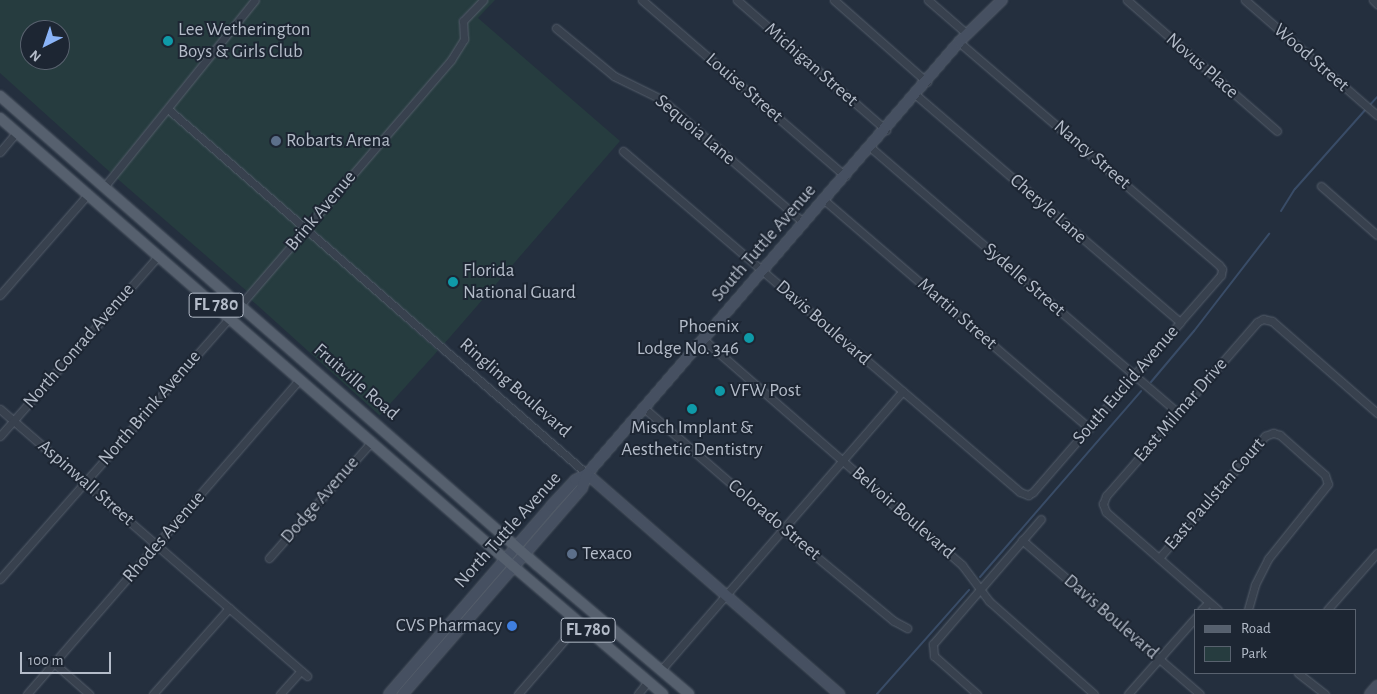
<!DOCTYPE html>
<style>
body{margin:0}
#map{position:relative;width:1377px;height:694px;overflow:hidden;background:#242f3e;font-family:"Alegreya Sans",sans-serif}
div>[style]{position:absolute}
.green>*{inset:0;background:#263c3f;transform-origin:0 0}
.stream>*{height:2px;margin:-1px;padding:0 1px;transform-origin:1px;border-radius:1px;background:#394c67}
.roads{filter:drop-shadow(0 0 1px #565f6c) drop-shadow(0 0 1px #565f6c)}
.street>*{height:7px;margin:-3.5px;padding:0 3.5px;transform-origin:3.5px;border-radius:3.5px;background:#38414e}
.secondary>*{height:10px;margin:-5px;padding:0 5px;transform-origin:5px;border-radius:5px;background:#465061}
.primary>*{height:10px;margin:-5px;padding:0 5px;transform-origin:5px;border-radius:5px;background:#56606e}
.dots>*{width:14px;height:14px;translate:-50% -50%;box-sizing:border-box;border:2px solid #1d2633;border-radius:50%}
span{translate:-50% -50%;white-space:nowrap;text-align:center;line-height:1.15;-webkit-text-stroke:4px #1d2633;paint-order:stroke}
.shield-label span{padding:1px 4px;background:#1d2633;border:1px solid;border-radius:4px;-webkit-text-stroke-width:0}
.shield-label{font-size:18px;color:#b4bcc9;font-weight:700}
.poi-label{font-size:19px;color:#b4bcc9}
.left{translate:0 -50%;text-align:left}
.right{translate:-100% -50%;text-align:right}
.street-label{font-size:19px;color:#b4bcc9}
.legend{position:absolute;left:1194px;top:609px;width:162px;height:65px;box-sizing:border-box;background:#1d2633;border:1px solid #59626f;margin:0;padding:6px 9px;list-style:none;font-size:15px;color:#b4bcc9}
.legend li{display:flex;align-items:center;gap:10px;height:25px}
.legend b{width:25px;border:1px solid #59626f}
.north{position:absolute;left:20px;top:20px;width:50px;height:50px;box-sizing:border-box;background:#1d2633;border:1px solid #59626f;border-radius:50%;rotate:221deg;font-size:14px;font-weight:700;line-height:20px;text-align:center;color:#b4bcc9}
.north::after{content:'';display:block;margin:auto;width:18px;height:22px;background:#8ab4f8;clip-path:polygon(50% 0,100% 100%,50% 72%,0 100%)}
.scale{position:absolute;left:20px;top:652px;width:91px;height:22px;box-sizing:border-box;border:2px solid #b4bcc9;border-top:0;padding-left:6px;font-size:15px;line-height:18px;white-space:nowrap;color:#b4bcc9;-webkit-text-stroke:4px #1d2633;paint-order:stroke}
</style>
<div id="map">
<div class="green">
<i style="clip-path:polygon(evenodd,0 0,249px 0,250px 1px,111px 173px,0 73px,0 0,30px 30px,60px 30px,60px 60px,30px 60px,30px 30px)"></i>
<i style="clip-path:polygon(259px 0,479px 0,459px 19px,461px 38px,449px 58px,306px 224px,173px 108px)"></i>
<i style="clip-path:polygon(487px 0,495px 0,478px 18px,620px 141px,444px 344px,311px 228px,459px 55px,468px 39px,467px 22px)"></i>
<i style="left:168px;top:114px;width:177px;height:82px;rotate:41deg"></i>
<i style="left:307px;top:233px;width:176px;height:87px;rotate:42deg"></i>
</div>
<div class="stream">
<i style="left:1369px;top:106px;width:12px;rotate:-48deg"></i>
<i style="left:1281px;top:211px;width:26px;rotate:-58deg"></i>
<i style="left:1295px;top:189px;width:107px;rotate:-48.4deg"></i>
<i style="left:1151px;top:382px;width:67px;rotate:-49.9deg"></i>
<i style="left:1194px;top:331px;width:123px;rotate:-52.3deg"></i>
<i style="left:980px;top:577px;width:246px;rotate:-49.1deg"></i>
<i style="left:877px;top:694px;width:139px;rotate:-48.5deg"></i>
</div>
<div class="roads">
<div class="street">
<i style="left:642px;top:0;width:269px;rotate:40.9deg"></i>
<i style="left:737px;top:0;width:198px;rotate:41.1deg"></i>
<i style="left:834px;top:0;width:124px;rotate:41.4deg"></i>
<i style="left:928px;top:0;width:52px;rotate:41.1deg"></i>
<i style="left:1127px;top:0;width:199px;rotate:41.1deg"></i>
<i style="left:1245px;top:0;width:175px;rotate:41.1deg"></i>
<i style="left:1373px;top:0;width:6px;rotate:45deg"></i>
<i style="left:556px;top:28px;width:75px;rotate:39.6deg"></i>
<i style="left:614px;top:76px;width:52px;rotate:26.1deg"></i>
<i style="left:661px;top:99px;width:189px;rotate:40.9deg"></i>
<i style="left:916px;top:95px;width:348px;rotate:40.7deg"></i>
<i style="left:168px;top:109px;width:556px;rotate:41.06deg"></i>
<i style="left:870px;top:147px;width:407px;rotate:40.8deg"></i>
<i style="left:623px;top:151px;width:523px;rotate:40.66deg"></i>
<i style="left:1020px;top:492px;width:9px;rotate:21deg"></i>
<i style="left:1028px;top:495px;width:6px;rotate:-31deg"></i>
<i style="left:1033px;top:492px;width:225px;rotate:-49.1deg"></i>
<i style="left:1180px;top:322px;width:62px;rotate:-48.9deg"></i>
<i style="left:1221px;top:275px;width:6px;rotate:-81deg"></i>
<i style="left:1222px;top:269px;width:5px;rotate:-127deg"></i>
<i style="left:1219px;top:265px;width:343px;rotate:-139.4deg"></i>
<i style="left:0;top:152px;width:26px;rotate:-50deg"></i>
<i style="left:1321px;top:186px;width:74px;rotate:41.2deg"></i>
<i style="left:104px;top:187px;width:240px;rotate:-51.1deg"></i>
<i style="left:824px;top:200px;width:350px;rotate:40.7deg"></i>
<i style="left:0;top:295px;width:134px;rotate:-48.9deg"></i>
<i style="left:703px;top:339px;width:344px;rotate:41.1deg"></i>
<i style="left:962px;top:565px;width:45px;rotate:53.1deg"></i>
<i style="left:989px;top:601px;width:140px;rotate:41.5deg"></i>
<i style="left:644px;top:408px;width:184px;rotate:41deg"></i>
<i style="left:783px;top:529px;width:144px;rotate:39.7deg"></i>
<i style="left:894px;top:621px;width:15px;rotate:28deg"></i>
<i style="left:0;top:409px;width:407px;rotate:41deg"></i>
<i style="left:0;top:436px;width:241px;rotate:-48.7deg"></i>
<i style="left:1022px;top:540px;width:235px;rotate:40.9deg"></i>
<i style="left:269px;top:558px;width:156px;rotate:-48.6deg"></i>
<i style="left:1159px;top:558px;width:162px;rotate:-49deg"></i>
<i style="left:1265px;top:436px;width:9px;rotate:-21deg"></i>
<i style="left:1273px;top:433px;width:7px;rotate:16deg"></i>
<i style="left:1280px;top:435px;width:60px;rotate:41.6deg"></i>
<i style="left:1325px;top:475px;width:9px;rotate:72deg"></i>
<i style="left:1328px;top:484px;width:96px;rotate:128.7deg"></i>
<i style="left:1268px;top:559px;width:29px;rotate:117deg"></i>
<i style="left:1255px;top:585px;width:26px;rotate:106deg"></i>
<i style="left:0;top:579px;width:349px;rotate:-48.7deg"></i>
<i style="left:230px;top:317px;width:339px;rotate:-49.3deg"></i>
<i style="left:451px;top:60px;width:25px;rotate:-58deg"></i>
<i style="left:464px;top:39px;width:18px;rotate:-93deg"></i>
<i style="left:463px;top:21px;width:29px;rotate:-46deg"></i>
<i style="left:1201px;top:610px;width:11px;rotate:-45deg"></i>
<i style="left:1218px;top:610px;width:149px;rotate:-138.8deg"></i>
<i style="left:1106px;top:512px;width:9px;rotate:-111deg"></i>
<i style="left:1103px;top:504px;width:9px;rotate:-69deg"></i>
<i style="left:1106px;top:496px;width:230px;rotate:-49deg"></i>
<i style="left:1257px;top:322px;width:7px;rotate:-27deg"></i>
<i style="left:1263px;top:319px;width:9px;rotate:13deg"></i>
<i style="left:1272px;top:321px;width:140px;rotate:41.2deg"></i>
<i style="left:1327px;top:610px;width:76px;rotate:-48.7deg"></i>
<i style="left:54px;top:663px;width:47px;rotate:41.5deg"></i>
<i style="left:661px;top:670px;width:369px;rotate:-49.1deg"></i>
<i style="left:1298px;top:673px;width:34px;rotate:38deg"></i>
<i style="left:27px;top:694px;width:417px;rotate:-49.1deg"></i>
<i style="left:153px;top:694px;width:115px;rotate:-48.5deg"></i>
<i style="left:280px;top:694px;width:31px;rotate:-48deg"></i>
<i style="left:518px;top:694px;width:94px;rotate:-49.3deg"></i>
<i style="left:638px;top:694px;width:16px;rotate:-52deg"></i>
<i style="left:977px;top:694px;width:57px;rotate:-138.5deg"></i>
<i style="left:934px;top:656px;width:12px;rotate:-95deg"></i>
<i style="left:933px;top:644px;width:165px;rotate:-49.2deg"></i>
<i style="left:1128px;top:694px;width:103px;rotate:-48.6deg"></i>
</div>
<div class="secondary">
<i style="left:587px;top:474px;width:335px;rotate:41.1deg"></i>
<i style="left:389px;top:694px;width:248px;rotate:-49.2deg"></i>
<i style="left:551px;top:506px;width:35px;rotate:-47deg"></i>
<i style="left:575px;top:480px;width:13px;rotate:-27deg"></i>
<i style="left:587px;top:474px;width:570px;rotate:-49.27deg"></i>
<i style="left:959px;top:42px;width:60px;rotate:-44.3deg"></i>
<i style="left:403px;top:694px;width:273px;rotate:-49deg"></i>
<i style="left:582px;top:488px;width:15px;rotate:-70deg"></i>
<i style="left:1370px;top:694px;width:11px;rotate:-49deg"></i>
</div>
<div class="primary">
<i style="left:0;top:96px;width:713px;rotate:41.13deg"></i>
<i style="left:537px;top:565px;width:199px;rotate:40.3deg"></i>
<i style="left:0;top:118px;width:681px;rotate:41.13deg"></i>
<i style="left:513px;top:566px;width:197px;rotate:40.5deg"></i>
</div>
</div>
<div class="dots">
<i style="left:168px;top:41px;background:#0f9aa8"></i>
<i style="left:276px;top:141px;background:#5c6f8a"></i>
<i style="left:453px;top:282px;background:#0f9aa8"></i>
<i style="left:749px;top:338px;background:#0f9aa8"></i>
<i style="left:720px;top:391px;background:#0f9aa8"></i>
<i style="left:692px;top:409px;background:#0f9aa8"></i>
<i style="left:572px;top:554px;background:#5c6f8a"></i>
<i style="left:512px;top:626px;background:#3f7fe0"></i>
</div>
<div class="shield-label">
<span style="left:216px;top:305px">FL 780</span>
<span style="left:588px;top:630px">FL 780</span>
</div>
<div class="poi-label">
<span class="left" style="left:178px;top:41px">Lee Wetherington<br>Boys &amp; Girls Club</span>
<span class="left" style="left:286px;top:141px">Robarts Arena</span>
<span class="left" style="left:463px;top:282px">Florida<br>National Guard</span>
<span class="right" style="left:739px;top:338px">Phoenix<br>Lodge No. 346</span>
<span class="left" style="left:730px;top:391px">VFW Post</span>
<span style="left:692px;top:439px">Misch Implant &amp;<br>Aesthetic Dentistry</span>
<span class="left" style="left:582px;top:554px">Texaco</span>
<span class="right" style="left:502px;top:626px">CVS Pharmacy</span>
</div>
<div class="street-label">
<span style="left:1311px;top:58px;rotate:41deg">Wood Street</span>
<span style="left:811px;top:65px;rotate:41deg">Michigan Street</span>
<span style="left:1202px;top:66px;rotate:41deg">Novus Place</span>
<span style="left:744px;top:88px;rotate:41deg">Louise Street</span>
<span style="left:695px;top:130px;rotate:40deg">Sequoia Lane</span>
<span style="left:1092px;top:155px;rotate:41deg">Nancy Street</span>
<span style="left:1048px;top:209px;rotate:41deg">Cheryle Lane</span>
<span style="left:321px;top:211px;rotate:-50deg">Brink Avenue</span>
<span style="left:764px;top:243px;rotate:-49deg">South Tuttle Avenue</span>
<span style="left:1024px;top:280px;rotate:41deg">Sydelle Street</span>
<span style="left:957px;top:314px;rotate:41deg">Martin Street</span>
<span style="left:823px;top:323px;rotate:41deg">Davis Boulevard</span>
<span style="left:79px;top:346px;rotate:-49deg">North Conrad Avenue</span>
<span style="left:356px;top:382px;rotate:41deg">Fruitville Road</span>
<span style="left:1126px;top:385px;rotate:-49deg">South Euclid Avenue</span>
<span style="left:515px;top:388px;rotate:41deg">Ringling Boulevard</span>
<span style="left:150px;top:408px;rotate:-49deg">North Brink Avenue</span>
<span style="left:1181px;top:410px;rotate:-49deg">East Milmar Drive</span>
<span style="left:86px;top:483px;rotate:41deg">Aspinwall Street</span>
<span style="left:1215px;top:494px;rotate:-49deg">East Paulstan Court</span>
<span style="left:320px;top:500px;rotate:-49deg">Dodge Avenue</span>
<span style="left:903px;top:513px;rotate:41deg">Belvoir Boulevard</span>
<span style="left:774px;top:520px;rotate:40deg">Colorado Street</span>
<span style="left:508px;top:530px;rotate:-48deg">North Tuttle Avenue</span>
<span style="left:164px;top:537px;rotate:-49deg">Rhodes Avenue</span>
<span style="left:1111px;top:617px;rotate:41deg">Davis Boulevard</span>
</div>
<ul class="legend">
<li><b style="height:6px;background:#56606e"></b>Road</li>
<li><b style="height:14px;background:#263c3f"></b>Park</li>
</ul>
<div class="north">N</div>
<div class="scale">100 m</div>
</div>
